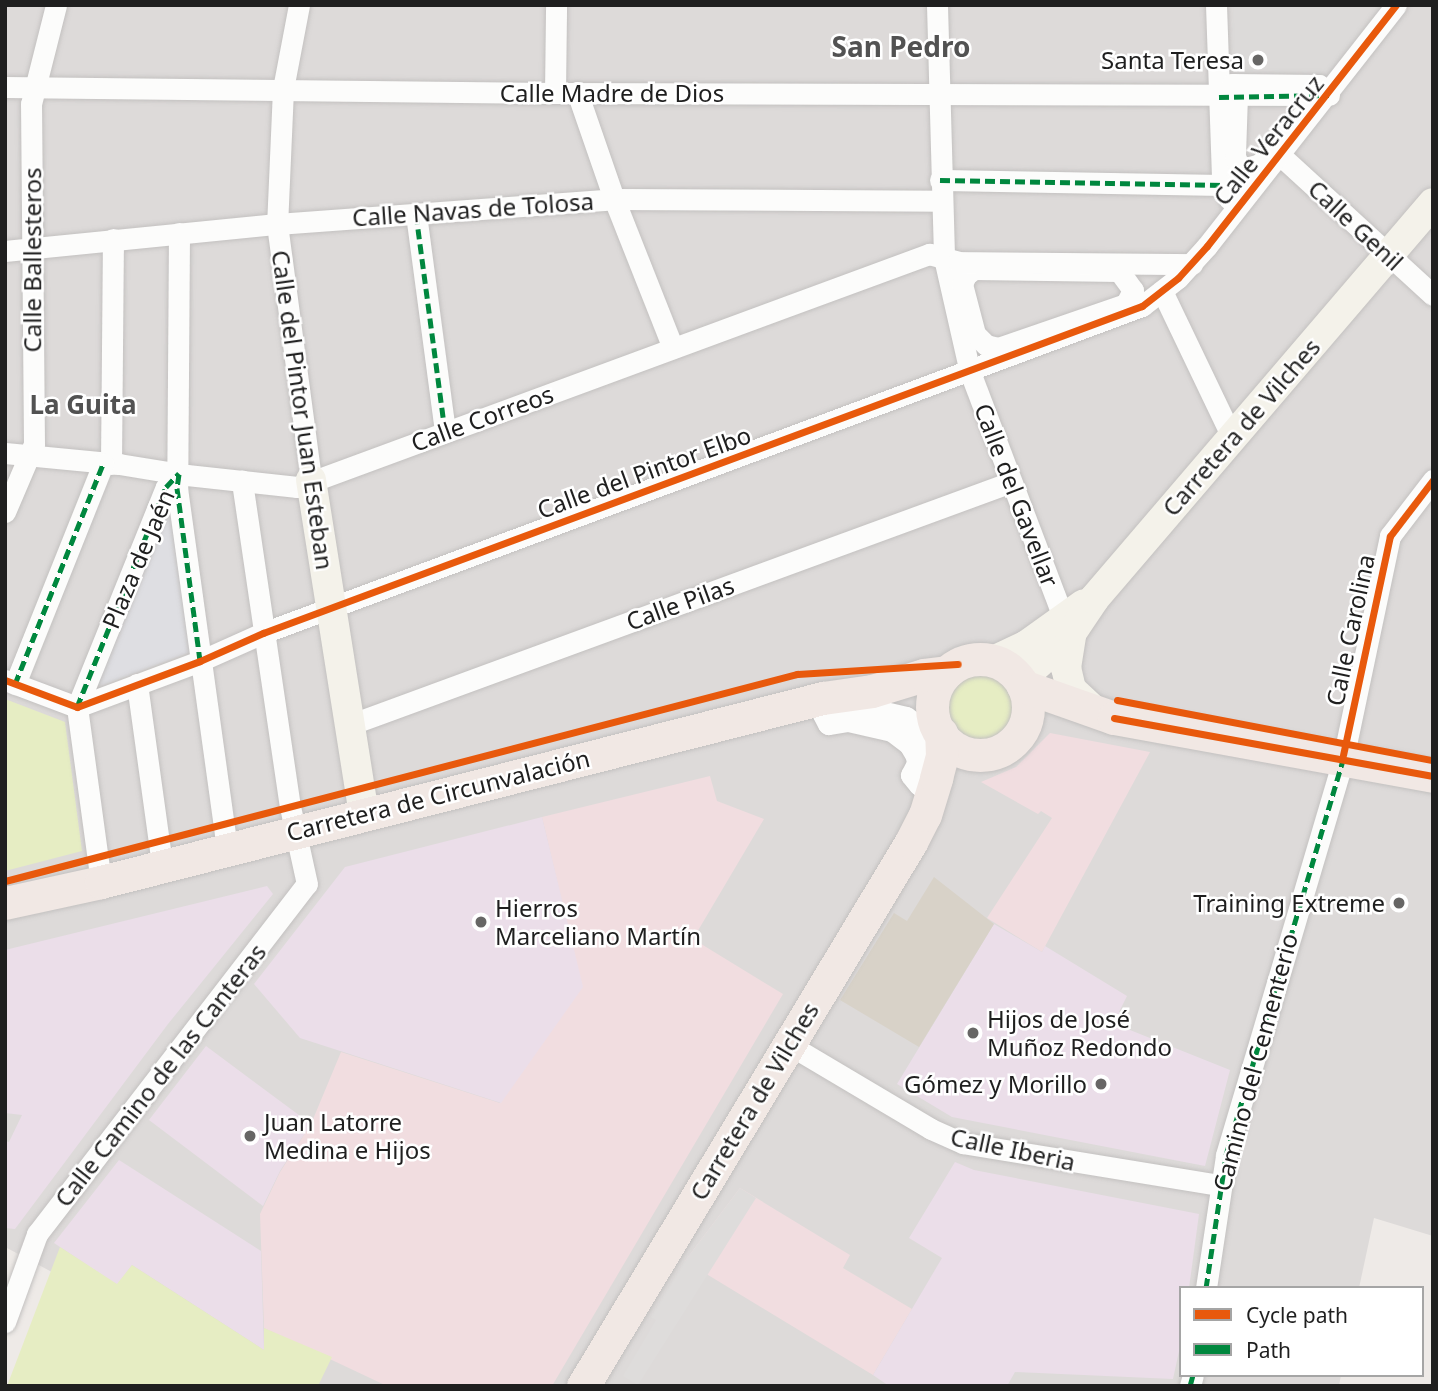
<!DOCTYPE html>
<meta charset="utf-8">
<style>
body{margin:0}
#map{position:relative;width:1438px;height:1391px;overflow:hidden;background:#eeeae7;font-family:"Noto Sans",sans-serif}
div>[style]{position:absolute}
.residential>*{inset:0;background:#dddad9}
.commercial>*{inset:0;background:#f1dde0}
.industrial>*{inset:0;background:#ebdee9}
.religious>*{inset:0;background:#dcdad9}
.construction>*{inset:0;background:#d8d2c8}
.grass>*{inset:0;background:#e6edc3}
.round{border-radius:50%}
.parking>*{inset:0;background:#dedcdb}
.plaza>*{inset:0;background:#dedee2}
.roads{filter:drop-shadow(0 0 2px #c3c1c0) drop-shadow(0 0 2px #c3c1c0)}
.street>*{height:21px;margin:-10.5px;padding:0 10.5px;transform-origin:10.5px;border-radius:10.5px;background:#fcfcfb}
.secondary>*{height:30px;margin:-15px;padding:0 15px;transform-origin:15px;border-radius:15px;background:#f4f2ea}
.primary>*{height:33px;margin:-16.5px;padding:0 16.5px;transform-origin:16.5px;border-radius:16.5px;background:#f1e8e4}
.primary>.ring{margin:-16.5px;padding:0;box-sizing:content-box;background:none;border:33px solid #f1e8e4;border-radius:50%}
.quiet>*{height:5px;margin-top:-2.5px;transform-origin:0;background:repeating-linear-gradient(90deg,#00873e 0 10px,transparent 0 15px)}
.cycleway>*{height:7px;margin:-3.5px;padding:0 3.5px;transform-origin:3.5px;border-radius:3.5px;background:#e8590c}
.dots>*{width:19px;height:19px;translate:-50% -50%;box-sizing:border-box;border:4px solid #fff;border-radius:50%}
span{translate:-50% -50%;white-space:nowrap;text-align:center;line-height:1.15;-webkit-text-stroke:5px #fff;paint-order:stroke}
.poi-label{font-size:24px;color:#1f1f1f}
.right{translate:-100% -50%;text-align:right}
.left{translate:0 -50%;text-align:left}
.street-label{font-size:24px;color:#1f1f1f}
.neighbourhood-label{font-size:26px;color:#525252;font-weight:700}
.quarter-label{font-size:28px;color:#525252;font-weight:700}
.frame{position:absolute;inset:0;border:7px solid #1f1f1f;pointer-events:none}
.legend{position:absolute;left:1179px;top:1286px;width:245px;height:91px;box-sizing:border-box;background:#fff;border:2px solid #a5a5a5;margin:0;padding:9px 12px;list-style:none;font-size:21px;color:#1f1f1f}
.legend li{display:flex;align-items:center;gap:14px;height:35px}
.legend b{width:35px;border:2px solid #a5a5a5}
</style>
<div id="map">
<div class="residential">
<i style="clip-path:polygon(5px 5px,1433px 5px,1433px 1236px,1374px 1218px,1359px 1288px,1181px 1288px,1181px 1375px,1341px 1375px,1339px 1386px,265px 1386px,7px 1248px,5px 1253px)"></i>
</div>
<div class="commercial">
<i style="clip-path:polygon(1050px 733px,1150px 752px,1042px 952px,987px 918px,1052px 818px,1041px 811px,1038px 814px,981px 782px,1016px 767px)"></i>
<i style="clip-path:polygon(710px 776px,717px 801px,764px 819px,693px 939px,783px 994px,552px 1386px,387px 1386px,264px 1328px,260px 1214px,280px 1172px,311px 1124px,341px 1052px,500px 1103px,582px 987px,542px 817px)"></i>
<i style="clip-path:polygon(740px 1188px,850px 1255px,843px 1268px,912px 1309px,873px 1375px,685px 1261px)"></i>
</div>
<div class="industrial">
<i style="clip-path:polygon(542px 817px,583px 987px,501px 1103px,300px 1038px,254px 984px,345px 867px)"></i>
<i style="clip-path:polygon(267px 886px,273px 894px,168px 1024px,15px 1229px,5px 1228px,5px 1141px,9px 1142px,22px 1115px,5px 1113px,5px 950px)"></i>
<i style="clip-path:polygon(994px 924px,1042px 952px,1045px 946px,1127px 996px,1119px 1012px,1125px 1028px,1230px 1070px,1205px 1166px,952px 1117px,897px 1084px)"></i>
<i style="clip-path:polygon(206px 1046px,311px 1124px,280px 1171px,263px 1206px,149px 1120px)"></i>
<i style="clip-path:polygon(119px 1160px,261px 1251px,264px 1350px,132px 1265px,117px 1285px,54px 1243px)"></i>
<i style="clip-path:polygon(955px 1162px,974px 1170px,1199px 1214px,1189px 1288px,1181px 1288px,1181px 1342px,1173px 1379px,1015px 1372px,1007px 1386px,889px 1386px,873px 1375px,942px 1258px,909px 1238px)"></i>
</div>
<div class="religious">
<i style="clip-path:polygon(1233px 5px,1360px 8px,1360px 35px,1319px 85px,1232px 84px)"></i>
</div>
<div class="construction">
<i style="clip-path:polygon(934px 877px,994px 924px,919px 1047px,840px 1000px,894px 913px,907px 921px)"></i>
</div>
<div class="grass">
<i class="round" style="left:947px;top:670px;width:70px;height:70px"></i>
<i style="clip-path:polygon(5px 699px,65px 722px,82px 851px,5px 871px)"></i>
<i style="clip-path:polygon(60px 1247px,117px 1284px,132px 1265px,264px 1350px,264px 1328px,332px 1357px,318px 1386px,7px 1386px)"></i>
</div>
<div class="parking">
<i style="clip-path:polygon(740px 1188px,756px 1198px,638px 1385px,623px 1376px,656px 1320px,651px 1317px,685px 1261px)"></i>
</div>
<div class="plaza">
<i style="clip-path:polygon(170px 498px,193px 651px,101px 686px,96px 684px)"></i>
</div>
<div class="roads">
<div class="street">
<i style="left:299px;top:5px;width:86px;rotate:100.8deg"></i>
<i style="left:283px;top:89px;width:135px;rotate:92.5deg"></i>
<i style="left:277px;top:224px;width:258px;rotate:82.4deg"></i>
<i style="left:937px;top:5px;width:253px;rotate:88.4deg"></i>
<i style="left:944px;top:258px;width:117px;rotate:77.2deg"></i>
<i style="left:970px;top:372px;width:262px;rotate:69.2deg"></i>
<i style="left:1216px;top:5px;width:169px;rotate:88deg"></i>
<i style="left:1222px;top:174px;width:26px;rotate:74deg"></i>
<i style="left:1232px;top:84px;width:87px;rotate:0.7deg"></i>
<i style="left:1319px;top:85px;width:10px;rotate:84deg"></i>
<i style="left:1320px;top:95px;width:91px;rotate:131deg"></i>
<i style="left:1260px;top:164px;width:15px;rotate:164deg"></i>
<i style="left:1246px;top:168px;width:10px;rotate:-151deg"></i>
<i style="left:1237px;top:163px;width:8px;rotate:-104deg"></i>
<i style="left:1235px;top:155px;width:59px;rotate:-88.1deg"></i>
<i style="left:1237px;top:96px;width:13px;rotate:-113deg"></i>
<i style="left:5px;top:87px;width:550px;rotate:0.63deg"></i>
<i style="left:555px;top:93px;width:774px;rotate:0.15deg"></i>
<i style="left:577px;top:92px;width:113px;rotate:70.9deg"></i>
<i style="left:614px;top:199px;width:160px;rotate:68.4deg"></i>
<i style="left:555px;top:93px;width:88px;rotate:-89.3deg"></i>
<i style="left:1280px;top:155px;width:207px;rotate:42.5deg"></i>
<i style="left:940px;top:180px;width:285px;rotate:1deg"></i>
<i style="left:416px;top:214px;width:219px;rotate:82.4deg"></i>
<i style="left:179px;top:233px;width:255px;rotate:90.4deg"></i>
<i style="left:177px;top:488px;width:363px;rotate:82.1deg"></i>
<i style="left:5px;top:251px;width:273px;rotate:-5.7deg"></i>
<i style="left:277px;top:224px;width:338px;rotate:-4.2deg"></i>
<i style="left:614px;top:199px;width:328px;rotate:0.3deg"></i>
<i style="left:974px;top:269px;width:145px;rotate:0.8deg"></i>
<i style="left:1119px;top:271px;width:24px;rotate:54deg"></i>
<i style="left:1133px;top:290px;width:16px;rotate:117deg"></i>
<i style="left:1126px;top:304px;width:135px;rotate:161deg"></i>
<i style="left:998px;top:348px;width:12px;rotate:-166deg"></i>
<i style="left:986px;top:345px;width:16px;rotate:-135deg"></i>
<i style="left:975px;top:334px;width:52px;rotate:-104.6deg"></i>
<i style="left:962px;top:284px;width:10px;rotate:-66deg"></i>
<i style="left:966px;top:275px;width:10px;rotate:-37deg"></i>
<i style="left:1162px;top:291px;width:164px;rotate:64.4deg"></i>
<i style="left:5px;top:453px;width:115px;rotate:5.5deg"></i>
<i style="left:119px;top:464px;width:69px;rotate:9.2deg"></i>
<i style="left:187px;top:475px;width:111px;rotate:6.2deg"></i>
<i style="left:297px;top:487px;width:674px;rotate:-20.24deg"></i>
<i style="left:929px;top:254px;width:30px;rotate:15deg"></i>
<i style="left:958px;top:262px;width:234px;rotate:0.5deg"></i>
<i style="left:111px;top:464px;width:225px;rotate:-89.5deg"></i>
<i style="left:5px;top:512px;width:74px;rotate:-66.9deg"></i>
<i style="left:34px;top:444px;width:340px;rotate:-90.5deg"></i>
<i style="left:31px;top:104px;width:102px;rotate:-75.8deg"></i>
<i style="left:5px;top:680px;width:77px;rotate:20.6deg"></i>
<i style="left:77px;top:707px;width:131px;rotate:-20.5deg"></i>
<i style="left:200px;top:661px;width:69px;rotate:-24deg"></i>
<i style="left:263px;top:633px;width:938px;rotate:-20.41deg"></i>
<i style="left:1142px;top:306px;width:46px;rotate:-37.9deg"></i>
<i style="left:1178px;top:278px;width:43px;rotate:-47.8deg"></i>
<i style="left:1207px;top:246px;width:306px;rotate:-51.9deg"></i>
<i style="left:15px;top:684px;width:237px;rotate:-68.2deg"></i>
<i style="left:137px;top:684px;width:183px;rotate:82.1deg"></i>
<i style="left:77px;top:707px;width:237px;rotate:-68deg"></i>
<i style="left:166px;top:487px;width:19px;rotate:-47deg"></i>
<i style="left:77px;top:707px;width:177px;rotate:82.2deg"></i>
<i style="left:876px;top:710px;width:31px;rotate:13deg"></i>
<i style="left:906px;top:717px;width:24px;rotate:36deg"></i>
<i style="left:925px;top:731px;width:25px;rotate:76deg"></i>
<i style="left:931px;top:755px;width:32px;rotate:112deg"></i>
<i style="left:919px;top:785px;width:13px;rotate:-129deg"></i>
<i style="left:911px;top:775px;width:13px;rotate:-63deg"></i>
<i style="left:917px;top:763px;width:7px;rotate:-98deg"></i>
<i style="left:916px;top:756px;width:14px;rotate:-120deg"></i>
<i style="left:909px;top:744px;width:21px;rotate:-143deg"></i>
<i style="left:892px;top:731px;width:45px;rotate:-167.2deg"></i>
<i style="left:848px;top:721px;width:20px;rotate:171deg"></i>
<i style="left:828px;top:724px;width:11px;rotate:-117deg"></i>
<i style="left:823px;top:714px;width:53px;rotate:-4.3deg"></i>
<i style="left:349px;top:725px;width:705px;rotate:-20.16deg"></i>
<i style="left:788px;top:1044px;width:166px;rotate:30.7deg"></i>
<i style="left:931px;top:1129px;width:35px;rotate:24deg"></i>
<i style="left:963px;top:1143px;width:259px;rotate:9.3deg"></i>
<i style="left:1206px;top:1288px;width:134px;rotate:-81.4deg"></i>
<i style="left:1226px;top:1155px;width:413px;rotate:-73.5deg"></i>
<i style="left:1343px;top:759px;width:228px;rotate:-78.1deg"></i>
<i style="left:1390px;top:536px;width:71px;rotate:-52.5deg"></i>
<i style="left:5px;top:1322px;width:94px;rotate:-70deg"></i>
<i style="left:37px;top:1234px;width:442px;rotate:-52.4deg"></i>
<i style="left:307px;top:884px;width:79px;rotate:-102.4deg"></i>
<i style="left:290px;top:807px;width:330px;rotate:-98.4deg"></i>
<i style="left:1190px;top:1386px;width:11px;rotate:-75deg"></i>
</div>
<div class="secondary">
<i style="left:311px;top:480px;width:338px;rotate:81deg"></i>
<i style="left:993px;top:661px;width:38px;rotate:-25deg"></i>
<i style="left:1027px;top:645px;width:70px;rotate:-35.7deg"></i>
<i style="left:1020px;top:680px;width:66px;rotate:-41.9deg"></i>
<i style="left:1090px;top:707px;width:26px;rotate:-137deg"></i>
<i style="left:1071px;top:689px;width:22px;rotate:-103deg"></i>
<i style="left:1066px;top:668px;width:36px;rotate:-81deg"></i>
<i style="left:1072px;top:632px;width:40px;rotate:-56deg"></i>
<i style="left:1094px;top:599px;width:521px;rotate:-49.43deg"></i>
</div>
<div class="primary">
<i class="ring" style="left:932px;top:659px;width:63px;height:63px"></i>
<i style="left:1023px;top:686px;width:96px;rotate:19.4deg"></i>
<i style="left:1114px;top:718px;width:324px;rotate:10.3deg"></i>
<i style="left:5px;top:903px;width:98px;rotate:-12.3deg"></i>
<i style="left:101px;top:882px;width:745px;rotate:-14.3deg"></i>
<i style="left:823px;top:698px;width:49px;rotate:-8.1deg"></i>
<i style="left:872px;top:691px;width:54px;rotate:-17.1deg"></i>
<i style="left:924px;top:675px;width:23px;rotate:-7deg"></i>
<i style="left:583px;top:1386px;width:635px;rotate:-58.91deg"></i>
<i style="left:911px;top:842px;width:30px;rotate:-63deg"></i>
<i style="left:925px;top:815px;width:39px;rotate:-73deg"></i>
<i style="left:936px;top:778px;width:23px;rotate:-75deg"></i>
<i style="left:942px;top:756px;width:23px;rotate:-92deg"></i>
</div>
</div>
<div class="quiet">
<i style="left:1219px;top:97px;width:110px;rotate:-1deg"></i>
<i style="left:940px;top:180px;width:285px;rotate:1deg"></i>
<i style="left:416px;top:214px;width:219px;rotate:82.4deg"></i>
<i style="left:179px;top:474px;width:14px;rotate:98deg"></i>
<i style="left:177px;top:488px;width:175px;rotate:82.4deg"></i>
<i style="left:15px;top:684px;width:237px;rotate:-68.2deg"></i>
<i style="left:77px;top:707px;width:237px;rotate:-68deg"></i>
<i style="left:166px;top:487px;width:19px;rotate:-47deg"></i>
<i style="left:1206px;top:1288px;width:134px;rotate:-81.4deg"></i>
<i style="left:1226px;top:1155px;width:413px;rotate:-73.5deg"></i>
<i style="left:1190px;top:1386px;width:11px;rotate:-75deg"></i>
</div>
<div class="cycleway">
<i style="left:5px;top:680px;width:77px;rotate:20.6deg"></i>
<i style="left:77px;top:707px;width:131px;rotate:-20.5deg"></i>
<i style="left:200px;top:661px;width:69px;rotate:-24deg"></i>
<i style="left:263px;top:633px;width:938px;rotate:-20.41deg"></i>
<i style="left:1142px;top:306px;width:46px;rotate:-37.9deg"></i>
<i style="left:1178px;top:278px;width:43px;rotate:-47.8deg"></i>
<i style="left:1207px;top:246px;width:306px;rotate:-51.9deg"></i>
<i style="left:1117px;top:700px;width:322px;rotate:10.8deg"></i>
<i style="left:1114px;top:718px;width:324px;rotate:10.3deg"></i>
<i style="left:1343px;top:755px;width:224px;rotate:-77.9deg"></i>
<i style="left:1390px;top:536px;width:71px;rotate:-52.5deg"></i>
<i style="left:5px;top:881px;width:819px;rotate:-14.65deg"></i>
<i style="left:797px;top:674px;width:161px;rotate:-3.6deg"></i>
</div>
<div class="dots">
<i style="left:1258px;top:60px;background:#676665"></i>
<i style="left:1399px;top:903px;background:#676665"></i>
<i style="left:481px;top:922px;background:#676665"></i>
<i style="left:973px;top:1033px;background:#676665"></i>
<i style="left:1101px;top:1084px;background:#676665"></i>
<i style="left:250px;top:1136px;background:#676665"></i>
</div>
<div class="poi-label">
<span class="right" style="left:1244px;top:60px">Santa Teresa</span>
<span class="right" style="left:1385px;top:903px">Training Extreme</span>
<span class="left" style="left:495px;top:922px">Hierros<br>Marceliano Martín</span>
<span class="left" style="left:987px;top:1033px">Hijos de José<br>Muñoz Redondo</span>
<span class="right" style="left:1087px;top:1084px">Gómez y Morillo</span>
<span class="left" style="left:264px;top:1136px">Juan Latorre<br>Medina e Hijos</span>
</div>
<div class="street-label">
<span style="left:612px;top:93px">Calle Madre de Dios</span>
<span style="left:1268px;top:140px;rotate:-51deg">Calle Veracruz</span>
<span style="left:473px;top:209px;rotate:-4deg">Calle Navas de Tolosa</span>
<span style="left:1356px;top:225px;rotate:43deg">Calle Genil</span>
<span style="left:32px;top:260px;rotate:-90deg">Calle Ballesteros</span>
<span style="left:303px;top:410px;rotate:82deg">Calle del Pintor Juan Esteban</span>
<span style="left:482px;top:418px;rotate:-20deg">Calle Correos</span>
<span style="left:1241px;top:427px;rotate:-49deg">Carretera de Vilches</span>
<span style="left:644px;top:472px;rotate:-20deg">Calle del Pintor Elbo</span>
<span style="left:1017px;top:495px;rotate:69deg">Calle del Gavellar</span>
<span style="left:138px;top:559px;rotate:-67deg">Plaza de Jaén</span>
<span style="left:680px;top:603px;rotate:-20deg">Calle Pilas</span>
<span style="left:1350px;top:630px;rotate:-78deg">Calle Carolina</span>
<span style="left:438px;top:795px;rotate:-14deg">Carretera de Circunvalación</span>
<span style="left:1255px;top:1062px;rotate:-75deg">Camino del Cementerio</span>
<span style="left:160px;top:1075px;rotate:-52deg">Calle Camino de las Canteras</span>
<span style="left:754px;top:1101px;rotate:-59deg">Carretera de Vilches</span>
<span style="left:1013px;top:1149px;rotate:12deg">Calle Iberia</span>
</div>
<div class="neighbourhood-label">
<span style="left:83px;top:405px">La Guita</span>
</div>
<div class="quarter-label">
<span style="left:901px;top:46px">San Pedro</span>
</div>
<div class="frame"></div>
<ul class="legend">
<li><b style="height:9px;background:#e8590c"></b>Cycle path</li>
<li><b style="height:9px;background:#00873e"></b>Path</li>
</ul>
</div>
